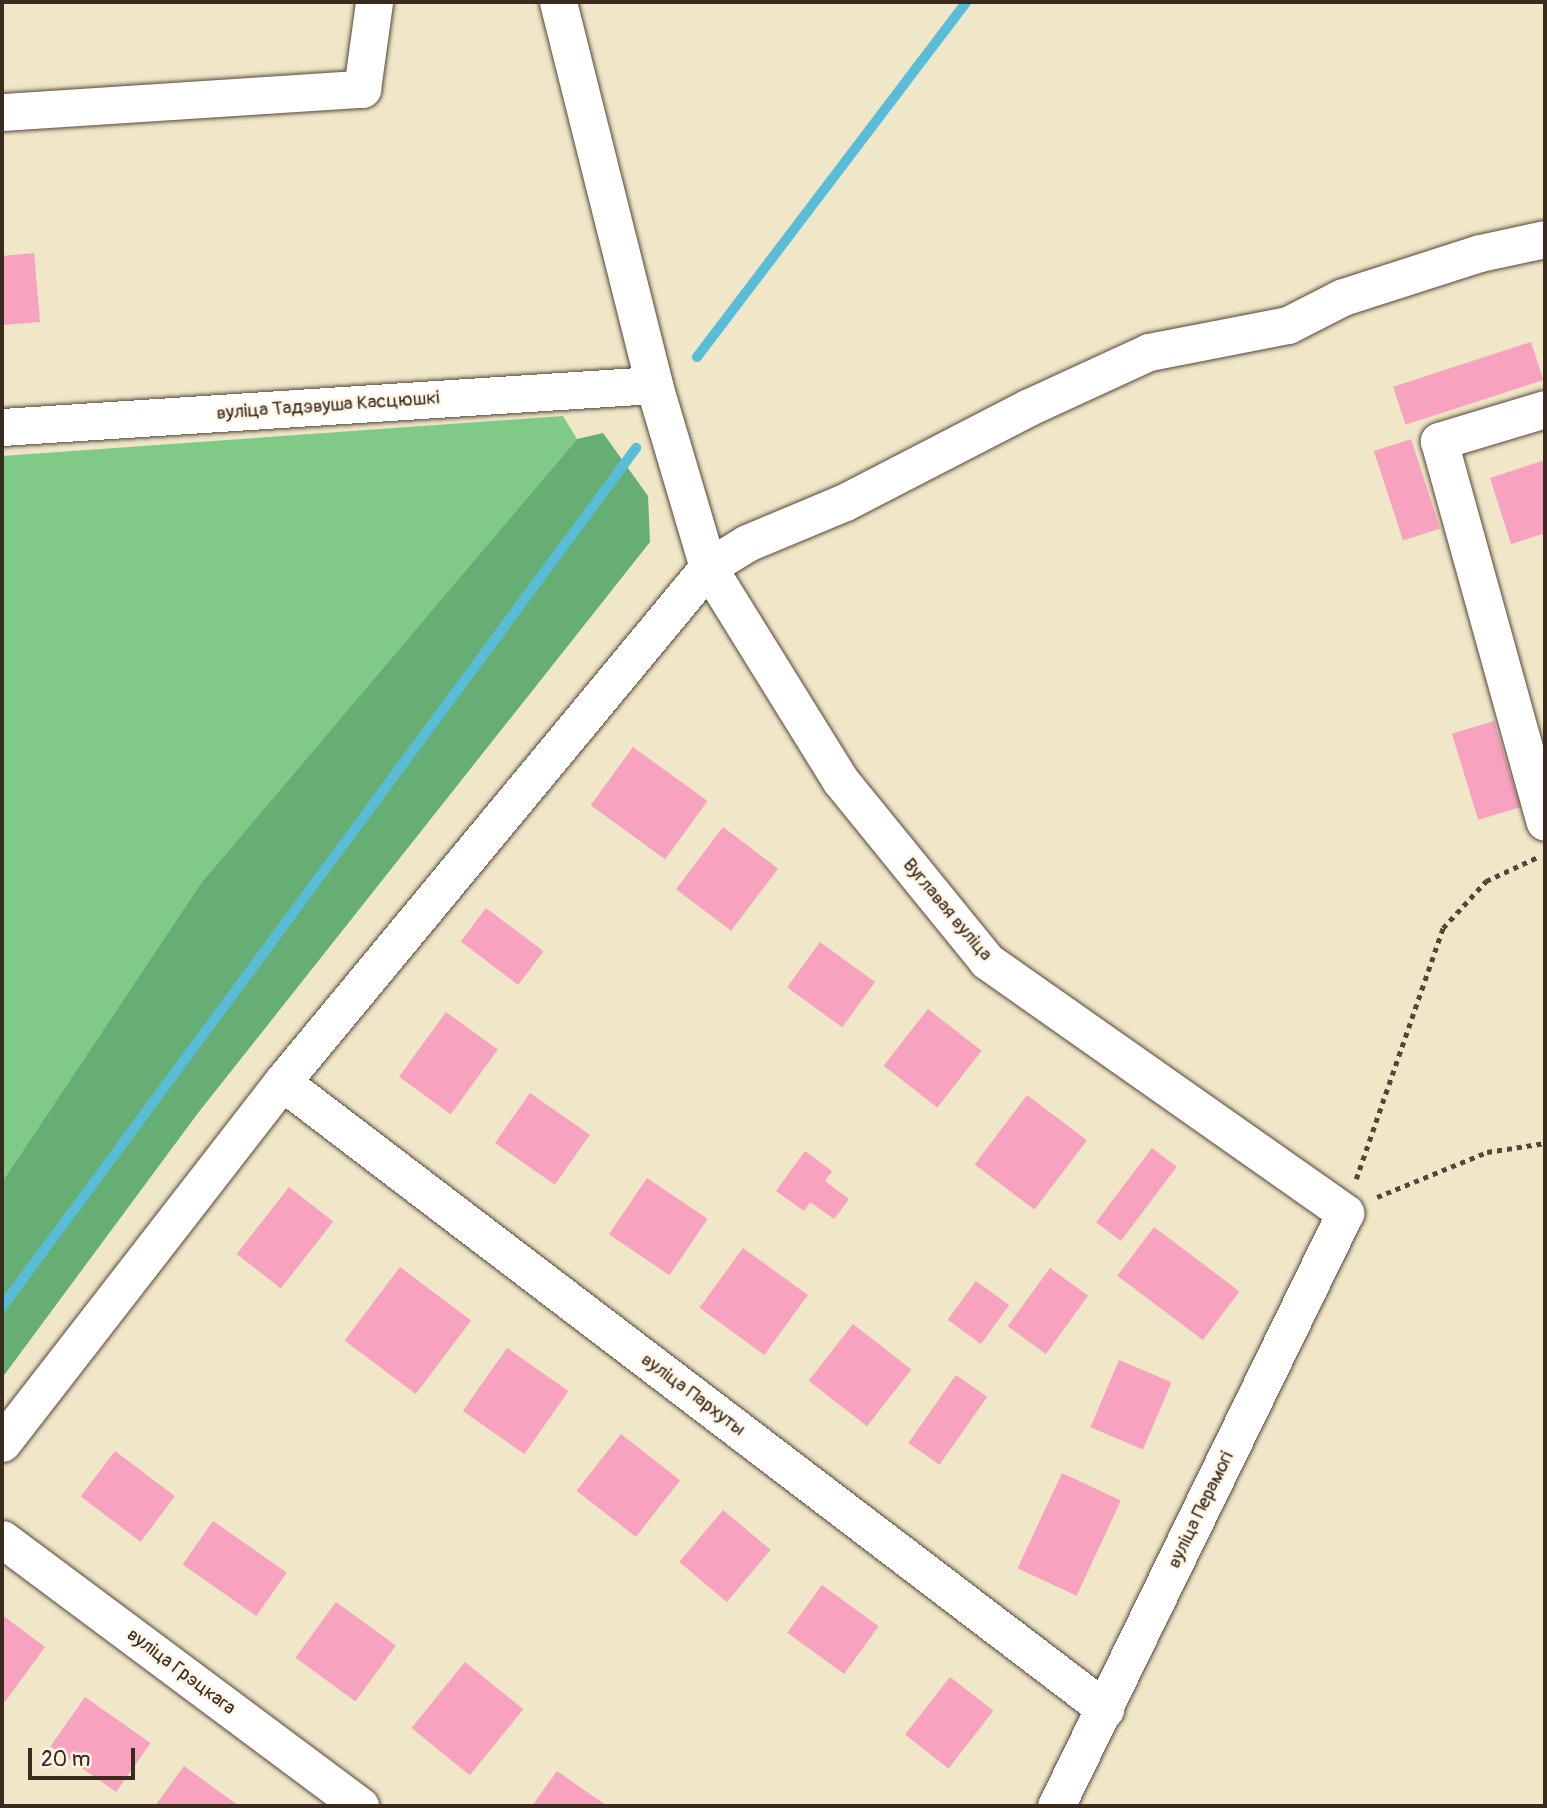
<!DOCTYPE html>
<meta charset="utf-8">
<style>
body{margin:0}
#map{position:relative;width:1547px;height:1808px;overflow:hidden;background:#f0e6c8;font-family:Pangolin,sans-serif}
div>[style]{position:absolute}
.green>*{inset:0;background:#7fca87}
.forest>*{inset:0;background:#67ae74}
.stream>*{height:10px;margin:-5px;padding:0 5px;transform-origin:5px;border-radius:5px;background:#5abdd8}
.building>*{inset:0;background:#f7a2be;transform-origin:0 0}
.path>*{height:4.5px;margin-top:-2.25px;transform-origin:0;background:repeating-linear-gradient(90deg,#564638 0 5px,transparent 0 10px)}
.roads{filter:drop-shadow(0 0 2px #564638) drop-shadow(0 0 2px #564638)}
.minor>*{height:37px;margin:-18.5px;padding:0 18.5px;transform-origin:18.5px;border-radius:18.5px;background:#fff}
span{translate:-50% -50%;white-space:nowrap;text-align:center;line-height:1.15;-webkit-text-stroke:5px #fcf5e5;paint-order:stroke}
.street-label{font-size:19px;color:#3b2a1e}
.frame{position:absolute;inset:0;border:4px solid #3b2a1e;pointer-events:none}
.scale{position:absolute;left:28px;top:1748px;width:107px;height:32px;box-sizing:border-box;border:4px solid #3b2a1e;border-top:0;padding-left:9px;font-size:21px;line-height:24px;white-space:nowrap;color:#3b2a1e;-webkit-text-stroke:5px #fcf5e5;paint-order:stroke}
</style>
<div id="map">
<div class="green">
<i style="clip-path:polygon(563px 416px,577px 439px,201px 883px,2px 1182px,2px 456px)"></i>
</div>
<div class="forest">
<i style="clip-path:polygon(603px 433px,648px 496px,650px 542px,198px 1113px,2px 1378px,2px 1182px,201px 883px,577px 439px)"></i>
</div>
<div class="stream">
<i style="left:697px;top:357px;width:445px;rotate:-52.8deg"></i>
<i style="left:2px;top:1307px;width:1068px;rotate:-53.57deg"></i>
</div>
<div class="building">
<i style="clip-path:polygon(34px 253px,40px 322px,2px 325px,2px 256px)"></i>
<i style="left:1531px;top:342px;width:40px;height:145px;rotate:72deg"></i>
<i style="left:1411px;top:439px;width:94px;height:39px;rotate:72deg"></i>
<i style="clip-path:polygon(1545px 460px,1545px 533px,1511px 544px,1490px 478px)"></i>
<i style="left:1494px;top:721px;width:90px;height:44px;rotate:73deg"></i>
<i style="left:633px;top:747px;width:92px;height:72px;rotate:36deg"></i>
<i style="left:723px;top:827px;width:69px;height:78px;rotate:37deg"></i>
<i style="left:486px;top:908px;width:72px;height:42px;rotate:37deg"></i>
<i style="left:820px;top:942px;width:68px;height:56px;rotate:36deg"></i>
<i style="left:928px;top:1009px;width:68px;height:72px;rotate:38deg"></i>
<i style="left:446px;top:1012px;width:64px;height:80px;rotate:36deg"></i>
<i style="left:530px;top:1093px;width:73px;height:61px;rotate:35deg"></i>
<i style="left:1027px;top:1095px;width:75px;height:87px;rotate:37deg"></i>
<i style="left:1152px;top:1148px;width:31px;height:93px;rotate:37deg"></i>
<i style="clip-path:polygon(805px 1151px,832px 1171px,825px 1181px,849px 1199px,834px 1219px,810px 1202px,804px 1211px,776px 1191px)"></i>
<i style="left:647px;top:1178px;width:73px;height:68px;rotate:34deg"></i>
<i style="left:289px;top:1187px;width:56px;height:85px;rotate:38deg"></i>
<i style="left:1154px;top:1227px;width:107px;height:61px;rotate:37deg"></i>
<i style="left:743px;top:1248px;width:80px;height:74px;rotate:36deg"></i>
<i style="left:400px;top:1267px;width:89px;height:92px;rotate:37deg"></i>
<i style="left:1050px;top:1268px;width:47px;height:72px;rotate:36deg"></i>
<i style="left:976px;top:1281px;width:41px;height:48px;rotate:36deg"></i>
<i style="left:853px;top:1324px;width:74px;height:72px;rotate:38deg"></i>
<i style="left:507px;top:1348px;width:75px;height:77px;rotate:35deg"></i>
<i style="left:1119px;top:1360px;width:57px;height:73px;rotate:23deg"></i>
<i style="left:956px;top:1375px;width:38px;height:83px;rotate:35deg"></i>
<i style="left:621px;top:1434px;width:75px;height:72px;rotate:38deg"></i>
<i style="left:115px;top:1451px;width:75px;height:57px;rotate:37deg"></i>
<i style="left:1062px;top:1473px;width:65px;height:105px;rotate:25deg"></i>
<i style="left:723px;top:1510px;width:62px;height:68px;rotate:40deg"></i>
<i style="left:213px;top:1521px;width:90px;height:53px;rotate:35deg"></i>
<i style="left:822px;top:1585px;width:70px;height:59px;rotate:36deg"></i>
<i style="left:336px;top:1602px;width:74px;height:69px;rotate:36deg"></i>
<i style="clip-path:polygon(2px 1615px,45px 1647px,4px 1703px,2px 1702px)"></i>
<i style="left:465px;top:1662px;width:75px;height:85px;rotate:39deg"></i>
<i style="left:950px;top:1677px;width:55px;height:73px;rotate:38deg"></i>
<i style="left:85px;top:1697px;width:80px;height:60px;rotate:35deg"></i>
<i style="clip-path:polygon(184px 1766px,239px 1806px,155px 1806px)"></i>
<i style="clip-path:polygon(557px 1771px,607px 1806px,532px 1806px)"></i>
</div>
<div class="path">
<i style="left:1356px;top:1179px;width:266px;rotate:-70.9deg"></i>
<i style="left:1443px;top:928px;width:64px;rotate:-47.5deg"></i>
<i style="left:1486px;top:881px;width:57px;rotate:-24.8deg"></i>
<i style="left:1377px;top:1197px;width:119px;rotate:-22.2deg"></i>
<i style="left:1487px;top:1152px;width:59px;rotate:-8.8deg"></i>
</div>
<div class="roads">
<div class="minor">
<i style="left:558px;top:2px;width:395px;rotate:75.9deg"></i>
<i style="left:654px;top:385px;width:190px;rotate:73.5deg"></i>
<i style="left:708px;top:567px;width:251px;rotate:58.2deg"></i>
<i style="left:840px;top:780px;width:233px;rotate:50.9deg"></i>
<i style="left:987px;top:961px;width:438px;rotate:35.1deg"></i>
<i style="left:1345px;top:1213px;width:660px;rotate:115.98deg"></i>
<i style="left:2px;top:112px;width:361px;rotate:-3.7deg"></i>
<i style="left:362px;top:89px;width:88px;rotate:-82.1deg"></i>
<i style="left:1545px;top:409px;width:111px;rotate:163.2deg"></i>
<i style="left:1439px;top:441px;width:395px;rotate:74.5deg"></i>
<i style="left:2px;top:427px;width:653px;rotate:-3.69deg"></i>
<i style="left:282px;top:1082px;width:1035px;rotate:37.3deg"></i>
<i style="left:2px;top:1443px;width:457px;rotate:-52.2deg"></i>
<i style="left:282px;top:1082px;width:668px;rotate:-50.4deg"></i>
<i style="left:708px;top:567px;width:46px;rotate:-31.6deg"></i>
<i style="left:747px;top:543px;width:106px;rotate:-22.7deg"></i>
<i style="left:845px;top:502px;width:205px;rotate:-27.3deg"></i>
<i style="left:1027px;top:408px;width:134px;rotate:-24.7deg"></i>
<i style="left:1149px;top:352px;width:142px;rotate:-11deg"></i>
<i style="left:1288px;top:325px;width:62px;rotate:-27deg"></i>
<i style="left:1343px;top:297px;width:144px;rotate:-17.8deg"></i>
<i style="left:1480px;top:253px;width:66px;rotate:-12.2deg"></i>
<i style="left:2px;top:1539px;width:447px;rotate:36.7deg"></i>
</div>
</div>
<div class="street-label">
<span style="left:328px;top:406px;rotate:-4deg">вуліца Тадэвуша Касцюшкі</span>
<span style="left:947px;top:910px;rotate:50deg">Вуглавая вуліца</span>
<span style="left:693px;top:1395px;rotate:37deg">вуліца Пархуты</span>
<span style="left:1201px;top:1510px;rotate:-64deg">вуліца Перамогі</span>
<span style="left:181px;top:1672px;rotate:37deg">вуліца Грэцкага</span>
</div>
<div class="frame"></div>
<div class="scale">20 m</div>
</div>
